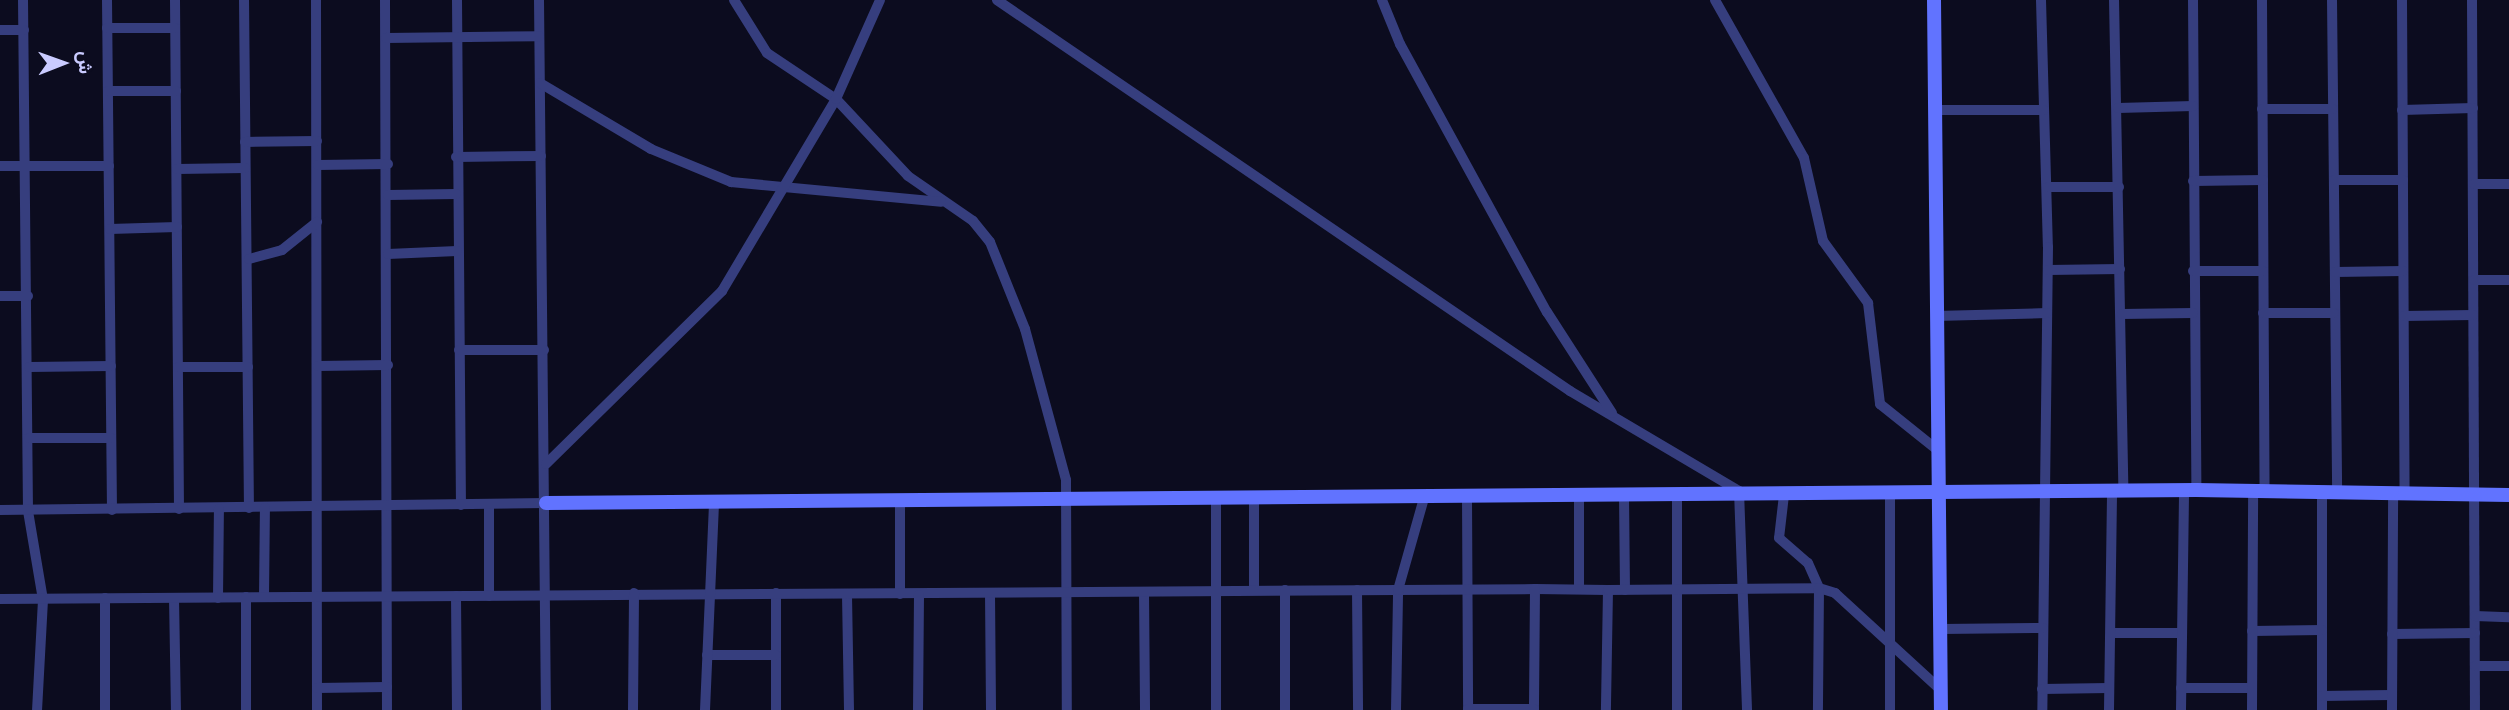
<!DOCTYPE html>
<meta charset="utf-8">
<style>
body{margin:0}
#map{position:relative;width:2509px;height:710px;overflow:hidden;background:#0c0c1f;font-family:"Source Sans 3",Vazirmatn,sans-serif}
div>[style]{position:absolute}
.street>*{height:10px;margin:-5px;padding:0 5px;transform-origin:5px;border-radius:5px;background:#363e7e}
.secondary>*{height:14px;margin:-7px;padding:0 7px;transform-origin:7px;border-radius:7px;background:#6173ff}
span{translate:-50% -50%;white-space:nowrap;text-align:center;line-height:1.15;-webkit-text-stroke:5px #0c0c1f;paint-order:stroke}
.north{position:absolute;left:28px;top:28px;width:70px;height:70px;-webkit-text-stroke:5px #0c0c1f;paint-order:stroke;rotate:89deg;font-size:19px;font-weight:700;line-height:28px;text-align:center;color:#cacbff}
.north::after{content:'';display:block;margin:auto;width:24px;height:32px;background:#cacbff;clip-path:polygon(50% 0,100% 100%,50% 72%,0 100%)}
</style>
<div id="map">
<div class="street">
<i style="left:23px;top:0;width:511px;rotate:89.44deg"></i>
<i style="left:28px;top:511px;width:90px;rotate:80.4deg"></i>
<i style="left:43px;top:600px;width:110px;rotate:93.1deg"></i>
<i style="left:107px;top:0;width:510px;rotate:89.44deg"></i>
<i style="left:175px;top:0;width:509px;rotate:89.55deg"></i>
<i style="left:244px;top:0;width:508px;rotate:89.44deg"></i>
<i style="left:316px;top:0;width:710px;rotate:89.92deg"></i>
<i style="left:385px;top:0;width:710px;rotate:89.84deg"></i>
<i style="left:457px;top:0;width:505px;rotate:89.55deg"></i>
<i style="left:539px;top:0;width:710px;rotate:89.44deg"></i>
<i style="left:734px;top:0;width:62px;rotate:58.1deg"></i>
<i style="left:767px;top:53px;width:83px;rotate:33.7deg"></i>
<i style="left:836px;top:99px;width:105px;rotate:46.9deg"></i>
<i style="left:908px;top:176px;width:79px;rotate:34.7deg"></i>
<i style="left:973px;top:221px;width:27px;rotate:51deg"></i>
<i style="left:990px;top:242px;width:94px;rotate:68.1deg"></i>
<i style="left:1025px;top:329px;width:156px;rotate:74.8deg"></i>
<i style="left:1066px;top:480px;width:230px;rotate:89.8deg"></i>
<i style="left:997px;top:0;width:694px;rotate:34.31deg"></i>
<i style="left:1570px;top:391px;width:196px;rotate:30.6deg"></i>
<i style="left:1739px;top:491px;width:219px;rotate:87.9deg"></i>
<i style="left:1382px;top:0;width:48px;rotate:67.8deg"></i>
<i style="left:1400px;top:44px;width:306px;rotate:61.3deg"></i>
<i style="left:1547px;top:312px;width:120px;rotate:57.2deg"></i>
<i style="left:1715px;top:0;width:181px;rotate:60.6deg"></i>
<i style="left:1804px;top:158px;width:85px;rotate:77.1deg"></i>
<i style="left:1823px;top:241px;width:77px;rotate:54deg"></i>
<i style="left:1868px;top:303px;width:102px;rotate:83.2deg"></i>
<i style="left:1880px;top:404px;width:77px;rotate:38.7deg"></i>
<i style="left:2041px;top:0;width:247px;rotate:88.4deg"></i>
<i style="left:2048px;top:247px;width:463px;rotate:90.7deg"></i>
<i style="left:2114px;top:0;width:491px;rotate:88.9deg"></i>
<i style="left:2193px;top:0;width:490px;rotate:89.6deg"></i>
<i style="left:2262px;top:0;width:492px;rotate:89.7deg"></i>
<i style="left:2332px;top:0;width:493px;rotate:89.4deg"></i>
<i style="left:2402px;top:0;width:495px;rotate:89.7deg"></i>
<i style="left:2472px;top:0;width:710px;rotate:89.76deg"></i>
<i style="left:107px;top:28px;width:68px"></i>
<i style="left:0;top:30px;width:24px"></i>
<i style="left:386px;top:38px;width:153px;rotate:-0.7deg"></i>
<i style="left:540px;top:83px;width:129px;rotate:30.7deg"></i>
<i style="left:651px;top:149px;width:87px;rotate:22.4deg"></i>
<i style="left:731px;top:182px;width:211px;rotate:5.4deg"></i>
<i style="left:108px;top:91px;width:68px"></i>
<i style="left:2118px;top:108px;width:75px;rotate:-1.5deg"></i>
<i style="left:2262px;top:109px;width:71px"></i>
<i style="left:1936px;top:110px;width:108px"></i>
<i style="left:2402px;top:110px;width:71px;rotate:-1.6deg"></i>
<i style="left:245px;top:142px;width:72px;rotate:-0.8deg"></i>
<i style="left:456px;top:157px;width:85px;rotate:-0.7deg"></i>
<i style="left:318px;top:165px;width:70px;rotate:-0.8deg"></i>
<i style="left:0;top:166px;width:109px"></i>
<i style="left:177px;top:169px;width:68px;rotate:-0.8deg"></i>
<i style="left:2334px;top:180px;width:69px"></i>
<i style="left:2193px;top:181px;width:70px;rotate:-0.8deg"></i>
<i style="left:2474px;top:184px;width:35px"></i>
<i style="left:2048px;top:187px;width:71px"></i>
<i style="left:388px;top:195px;width:68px;rotate:-0.8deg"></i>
<i style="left:110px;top:229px;width:67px;rotate:-1.7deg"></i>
<i style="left:388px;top:254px;width:69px;rotate:-2.5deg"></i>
<i style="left:249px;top:259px;width:34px;rotate:-15deg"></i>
<i style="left:282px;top:250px;width:45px;rotate:-38.7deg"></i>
<i style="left:2048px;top:270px;width:72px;rotate:-0.8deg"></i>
<i style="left:2193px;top:271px;width:70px"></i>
<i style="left:2335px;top:272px;width:68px;rotate:-0.8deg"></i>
<i style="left:2474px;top:280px;width:35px"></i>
<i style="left:0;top:296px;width:28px"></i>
<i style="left:2263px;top:313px;width:71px"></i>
<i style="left:2122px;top:314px;width:71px;rotate:-0.8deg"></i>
<i style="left:1936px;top:316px;width:111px;rotate:-1.5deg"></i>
<i style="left:2404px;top:316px;width:69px;rotate:-0.8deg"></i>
<i style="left:459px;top:350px;width:85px"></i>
<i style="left:318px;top:366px;width:70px;rotate:-0.8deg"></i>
<i style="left:29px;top:367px;width:82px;rotate:-0.7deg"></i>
<i style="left:178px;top:367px;width:70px"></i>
<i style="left:29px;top:438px;width:82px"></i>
<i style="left:546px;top:464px;width:247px;rotate:-44.5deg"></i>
<i style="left:722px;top:291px;width:223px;rotate:-59.3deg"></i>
<i style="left:836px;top:99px;width:108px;rotate:-66deg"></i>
<i style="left:2322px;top:493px;width:217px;rotate:90deg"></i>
<i style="left:1624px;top:495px;width:95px;rotate:89.4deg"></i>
<i style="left:1677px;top:495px;width:215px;rotate:90deg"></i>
<i style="left:1784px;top:495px;width:43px;rotate:96.6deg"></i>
<i style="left:1779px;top:538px;width:38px;rotate:41deg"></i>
<i style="left:1808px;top:563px;width:27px;rotate:66deg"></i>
<i style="left:1819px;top:588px;width:17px;rotate:17deg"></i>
<i style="left:1835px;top:593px;width:144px;rotate:42.5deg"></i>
<i style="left:1579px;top:496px;width:93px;rotate:90deg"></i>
<i style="left:1467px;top:497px;width:213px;rotate:89.7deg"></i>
<i style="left:489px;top:504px;width:92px;rotate:90deg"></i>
<i style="left:0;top:510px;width:546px;rotate:-0.73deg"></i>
<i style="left:1535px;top:589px;width:73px;rotate:0.8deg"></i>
<i style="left:1608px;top:590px;width:120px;rotate:91deg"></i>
<i style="left:1254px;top:590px;width:92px;rotate:-90deg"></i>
<i style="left:1357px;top:590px;width:120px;rotate:89.5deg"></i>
<i style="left:1608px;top:590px;width:211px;rotate:-0.5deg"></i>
<i style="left:1819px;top:588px;width:122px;rotate:90.5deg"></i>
<i style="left:1144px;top:592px;width:118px;rotate:89.5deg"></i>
<i style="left:776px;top:593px;width:117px;rotate:90deg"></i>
<i style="left:900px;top:594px;width:93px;rotate:-90deg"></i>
<i style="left:990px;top:594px;width:116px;rotate:89.5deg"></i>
<i style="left:847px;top:595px;width:115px;rotate:89deg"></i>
<i style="left:456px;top:596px;width:114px;rotate:89.5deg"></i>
<i style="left:264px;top:597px;width:89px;rotate:-89.4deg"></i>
<i style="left:105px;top:598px;width:112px;rotate:90deg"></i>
<i style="left:174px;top:598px;width:112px;rotate:89deg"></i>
<i style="left:218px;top:598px;width:89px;rotate:-89.4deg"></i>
<i style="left:0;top:599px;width:1535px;rotate:-0.37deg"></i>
<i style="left:1535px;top:589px;width:121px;rotate:90.5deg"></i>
<i style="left:2475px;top:616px;width:34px;rotate:2deg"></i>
<i style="left:1941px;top:629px;width:102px;rotate:-0.6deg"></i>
<i style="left:2252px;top:631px;width:70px;rotate:-0.8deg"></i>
<i style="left:2111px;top:633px;width:70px"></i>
<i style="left:2392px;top:634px;width:83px;rotate:-0.7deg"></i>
<i style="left:707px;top:655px;width:69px"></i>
<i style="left:2475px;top:666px;width:34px"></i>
<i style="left:317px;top:688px;width:70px;rotate:-0.8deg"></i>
<i style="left:2181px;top:688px;width:71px"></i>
<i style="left:2042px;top:689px;width:67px;rotate:-0.9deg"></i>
<i style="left:2322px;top:696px;width:69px;rotate:-0.8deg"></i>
<i style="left:1468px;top:709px;width:66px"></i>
<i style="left:246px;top:710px;width:113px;rotate:-90deg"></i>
<i style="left:633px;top:710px;width:117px;rotate:-89.5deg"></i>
<i style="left:705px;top:710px;width:209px;rotate:-87.5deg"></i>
<i style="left:918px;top:710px;width:115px;rotate:-89.5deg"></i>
<i style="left:1216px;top:710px;width:211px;rotate:-90deg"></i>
<i style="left:1285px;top:710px;width:120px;rotate:-90deg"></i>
<i style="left:1396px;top:710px;width:120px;rotate:-89deg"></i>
<i style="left:1398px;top:590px;width:96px;rotate:-74.2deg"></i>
<i style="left:1890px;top:710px;width:215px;rotate:-90deg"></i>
<i style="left:2109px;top:710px;width:219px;rotate:-89.2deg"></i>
<i style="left:2181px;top:710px;width:220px;rotate:-89.2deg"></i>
<i style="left:2252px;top:710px;width:218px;rotate:-89.7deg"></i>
<i style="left:2392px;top:710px;width:216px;rotate:-89.7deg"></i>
</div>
<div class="secondary">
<i style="left:1934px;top:0;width:710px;rotate:89.44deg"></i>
<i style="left:546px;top:503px;width:1650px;rotate:-0.45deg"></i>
<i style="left:2196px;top:490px;width:313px;rotate:0.9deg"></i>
</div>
<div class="north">ش</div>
</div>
